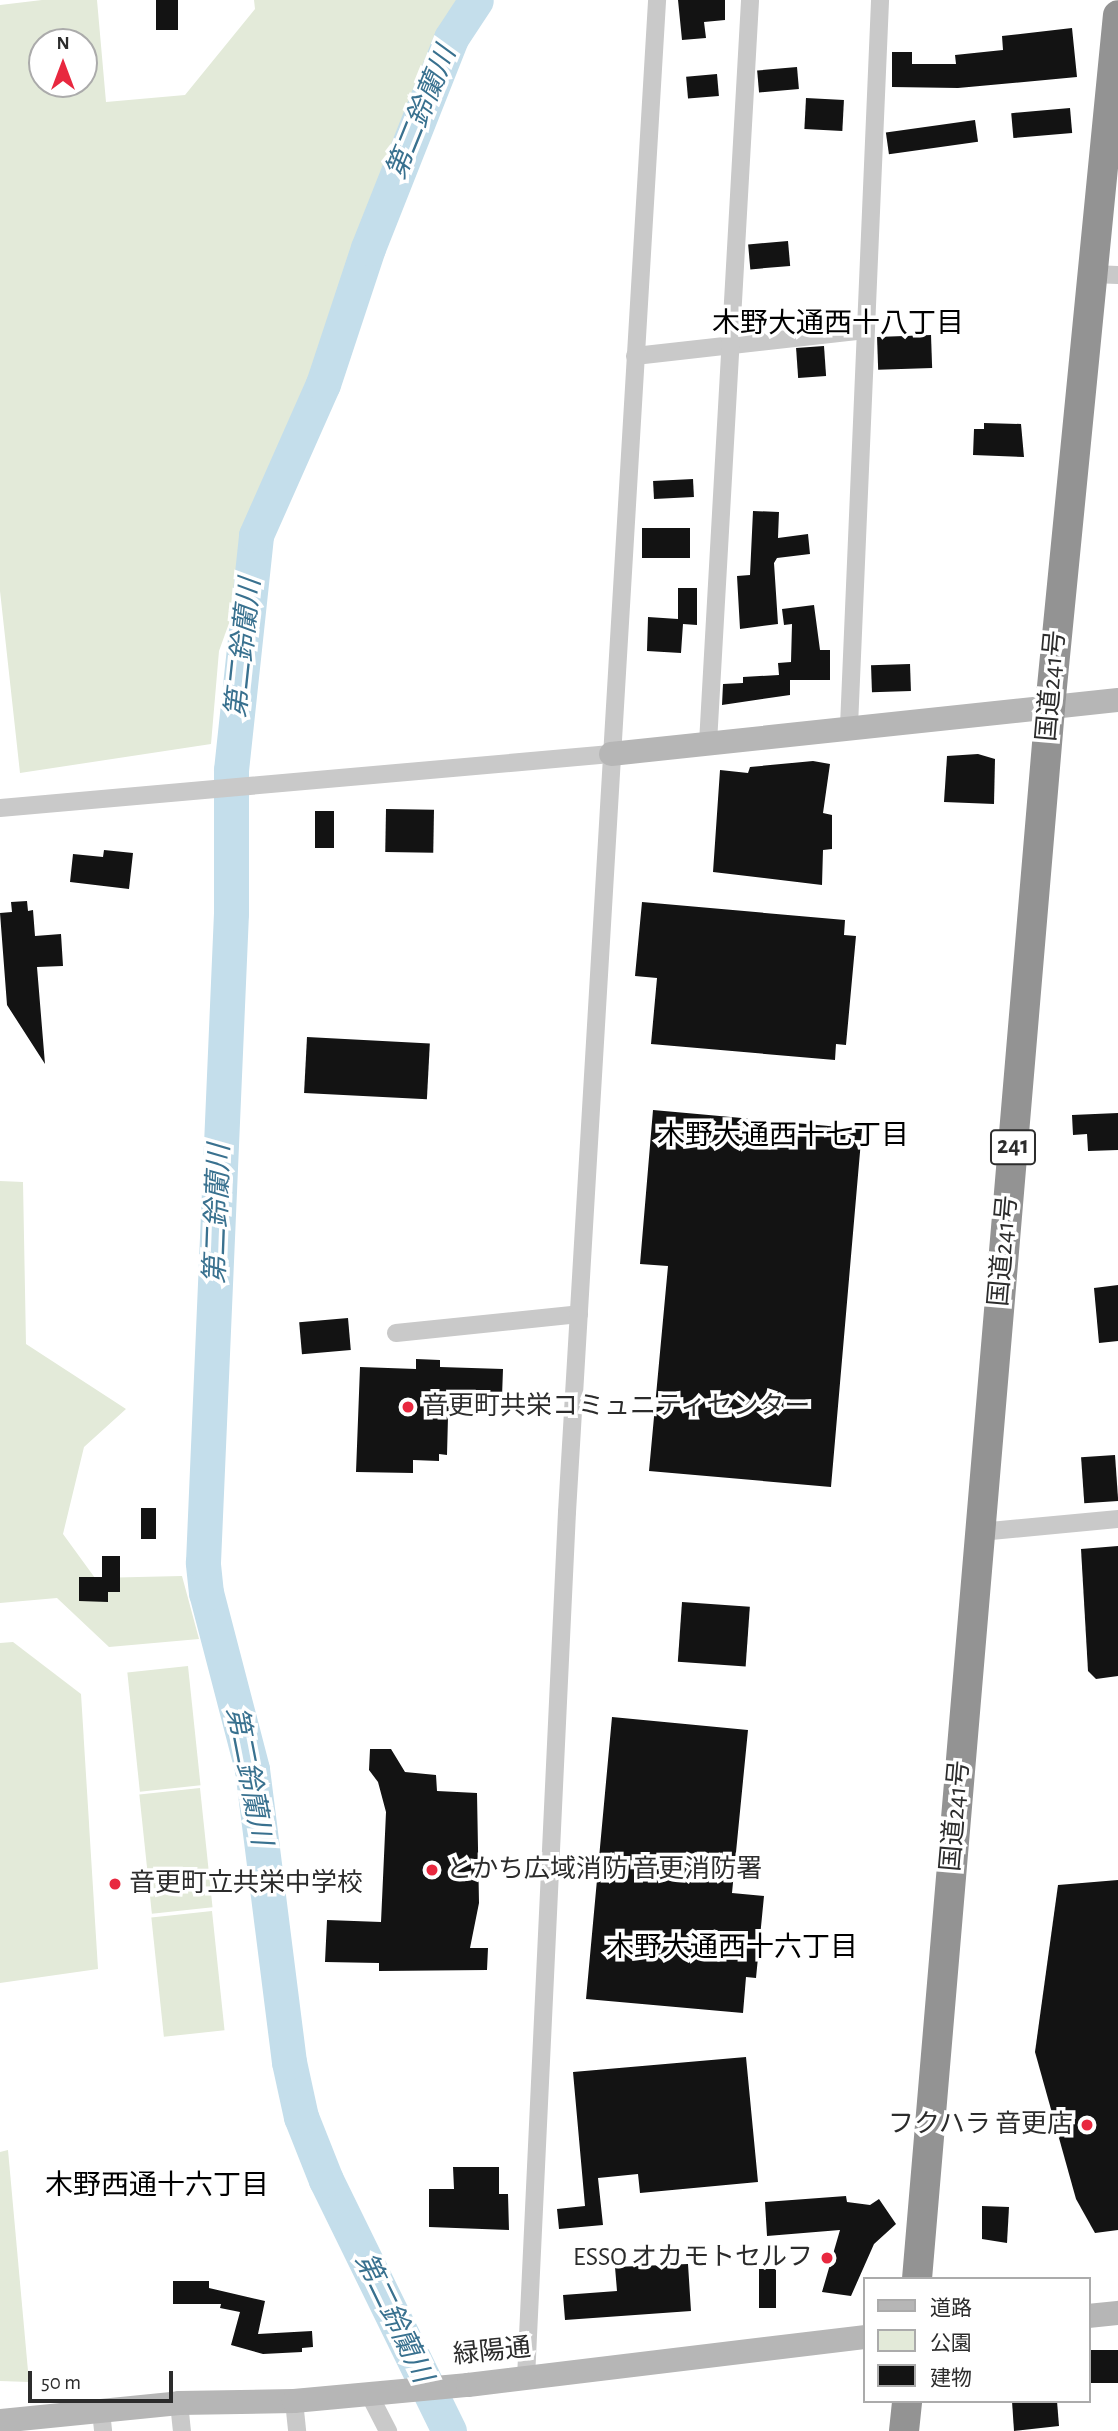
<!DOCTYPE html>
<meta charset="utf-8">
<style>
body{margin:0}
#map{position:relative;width:1118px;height:2431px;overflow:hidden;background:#fff;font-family:"Alegreya Sans","Noto Sans JP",sans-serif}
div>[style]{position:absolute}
.green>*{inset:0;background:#e3ead9;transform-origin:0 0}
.river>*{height:35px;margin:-17.5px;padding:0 17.5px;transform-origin:17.5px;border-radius:17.5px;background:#c4deeb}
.building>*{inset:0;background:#131313;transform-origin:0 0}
.street>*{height:18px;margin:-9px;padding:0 9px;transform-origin:9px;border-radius:9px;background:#c9c9c9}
.secondary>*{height:24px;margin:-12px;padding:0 12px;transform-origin:12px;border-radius:12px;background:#b6b6b6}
.highway>*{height:30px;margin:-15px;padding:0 15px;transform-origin:15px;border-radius:15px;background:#939393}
.dots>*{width:19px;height:19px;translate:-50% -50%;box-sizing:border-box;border:4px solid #fff;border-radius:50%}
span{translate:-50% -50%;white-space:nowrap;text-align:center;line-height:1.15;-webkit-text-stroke:7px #fff;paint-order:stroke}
.shield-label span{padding:2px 5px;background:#fff;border:2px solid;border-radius:5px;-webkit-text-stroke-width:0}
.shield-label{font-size:24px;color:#2c2c2c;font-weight:700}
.street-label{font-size:26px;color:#2c2c2c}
.poi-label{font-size:26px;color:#2c2c2c}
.left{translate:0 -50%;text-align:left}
.right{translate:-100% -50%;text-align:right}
.water-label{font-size:28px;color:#39718f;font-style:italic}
.neighbourhood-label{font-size:28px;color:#000}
.legend{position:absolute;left:863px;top:2277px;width:228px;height:126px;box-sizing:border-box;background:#fff;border:2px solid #ababab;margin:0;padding:9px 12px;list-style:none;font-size:21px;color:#2c2c2c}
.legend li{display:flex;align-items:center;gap:14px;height:35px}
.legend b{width:35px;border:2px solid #ababab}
.north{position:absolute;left:28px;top:28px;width:70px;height:70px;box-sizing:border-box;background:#fff;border:2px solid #ababab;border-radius:50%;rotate:0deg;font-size:19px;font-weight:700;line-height:28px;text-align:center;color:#2c2c2c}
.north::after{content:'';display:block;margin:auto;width:24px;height:32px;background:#e8283f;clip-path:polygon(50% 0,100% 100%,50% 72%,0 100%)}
.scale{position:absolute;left:28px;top:2371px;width:145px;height:32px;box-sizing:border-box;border:4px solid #2c2c2c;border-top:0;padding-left:9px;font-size:21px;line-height:24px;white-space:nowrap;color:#2c2c2c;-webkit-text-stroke:5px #fff;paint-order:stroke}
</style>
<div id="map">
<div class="green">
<i style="clip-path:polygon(evenodd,42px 0,97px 0,106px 102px,185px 95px,255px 9px,254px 0,458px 0,449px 13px,219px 651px,211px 744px,20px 773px,0 591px,0 5px,42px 0,84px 42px,84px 84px,42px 84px,42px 42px,84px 42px)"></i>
<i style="clip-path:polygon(0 1181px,23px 1182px,26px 1344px,126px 1409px,84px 1447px,63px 1534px,95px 1578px,182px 1576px,199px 1639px,109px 1647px,57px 1598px,0 1603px)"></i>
<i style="clip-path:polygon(13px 1642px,81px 1694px,98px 1969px,0 1983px,0 1643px)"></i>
<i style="left:188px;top:1666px;width:120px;height:61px;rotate:84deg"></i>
<i style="left:200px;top:1788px;width:120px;height:61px;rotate:84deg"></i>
<i style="left:212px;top:1911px;width:120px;height:61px;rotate:84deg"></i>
<i style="clip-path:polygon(8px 2150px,29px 2382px,0 2381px,0 2152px)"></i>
</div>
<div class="river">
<i style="left:449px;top:2431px;width:280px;rotate:-116.1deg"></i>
<i style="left:326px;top:2180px;width:68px;rotate:-111.6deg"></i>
<i style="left:301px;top:2117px;width:56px;rotate:-102.3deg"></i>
<i style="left:289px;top:2062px;width:295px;rotate:-97.2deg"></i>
<i style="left:252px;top:1769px;width:182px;rotate:-104.6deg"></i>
<i style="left:206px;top:1593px;width:31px;rotate:-96deg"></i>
<i style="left:203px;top:1562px;width:650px;rotate:-87.53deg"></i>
<i style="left:231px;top:913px;width:143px;rotate:-90deg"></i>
<i style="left:231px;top:770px;width:236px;rotate:-83.9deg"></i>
<i style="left:256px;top:535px;width:165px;rotate:-66.1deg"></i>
<i style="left:323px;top:384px;width:143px;rotate:-71.7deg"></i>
<i style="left:368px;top:248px;width:226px;rotate:-68.4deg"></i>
<i style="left:451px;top:38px;width:45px;rotate:-56.7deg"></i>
</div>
<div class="building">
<i style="left:156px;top:0;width:22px;height:30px"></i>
<i style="clip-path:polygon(678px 0,725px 0,725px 20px,704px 22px,706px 38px,682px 40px)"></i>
<i style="clip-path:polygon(1072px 28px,1077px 77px,958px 88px,892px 87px,892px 52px,912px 52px,912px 64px,956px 64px,955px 55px,1003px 50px,1002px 36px)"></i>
<i style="left:797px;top:67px;width:22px;height:40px;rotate:85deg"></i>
<i style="left:717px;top:74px;width:22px;height:31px;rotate:85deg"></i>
<i style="left:806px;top:98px;width:38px;height:31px;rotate:3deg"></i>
<i style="left:1070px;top:108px;width:25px;height:59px;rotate:85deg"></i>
<i style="left:975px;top:120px;width:22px;height:90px;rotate:82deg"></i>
<i style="left:788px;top:241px;width:25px;height:40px;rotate:85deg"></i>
<i style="left:931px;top:335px;width:33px;height:54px;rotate:88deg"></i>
<i style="left:824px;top:346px;width:30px;height:28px;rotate:86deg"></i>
<i style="clip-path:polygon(984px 423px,1021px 424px,1024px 457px,973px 455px,974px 429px,984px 429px)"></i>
<i style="left:693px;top:479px;width:18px;height:40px;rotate:87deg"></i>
<i style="clip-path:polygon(753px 511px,779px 512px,778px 538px,808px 534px,810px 554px,777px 558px,774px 563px,778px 624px,740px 629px,737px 576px,750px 575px)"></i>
<i style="left:642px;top:528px;width:48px;height:30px"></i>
<i style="clip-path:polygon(678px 588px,697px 588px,697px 625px,683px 624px,681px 653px,647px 651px,648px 617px,678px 619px)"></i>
<i style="clip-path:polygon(814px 605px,820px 650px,830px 650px,830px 680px,790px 680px,790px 695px,722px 705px,723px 684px,743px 683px,743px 677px,779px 675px,778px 663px,791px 662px,792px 624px,784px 625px,782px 609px)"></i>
<i style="left:910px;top:664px;width:27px;height:39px;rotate:88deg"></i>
<i style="clip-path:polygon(978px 754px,995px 759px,994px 804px,944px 802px,947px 756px)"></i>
<i style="clip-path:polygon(813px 761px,830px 764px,823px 813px,832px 815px,832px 849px,823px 850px,822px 885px,713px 872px,720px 770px,748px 773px,750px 767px)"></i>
<i style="left:386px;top:809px;width:48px;height:43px;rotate:1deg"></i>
<i style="left:315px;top:811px;width:19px;height:37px"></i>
<i style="clip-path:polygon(104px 850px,133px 853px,129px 889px,70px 882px,73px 854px,103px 857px)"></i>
<i style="clip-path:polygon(27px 901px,28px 911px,33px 910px,35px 936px,61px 934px,63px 966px,37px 967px,45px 1064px,7px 1005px,0 913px,12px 912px,11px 902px)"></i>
<i style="clip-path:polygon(642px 902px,845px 920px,844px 935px,856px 936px,846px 1045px,836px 1044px,835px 1060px,651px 1044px,657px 978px,635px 976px)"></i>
<i style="left:307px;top:1037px;width:123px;height:56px;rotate:3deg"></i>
<i style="clip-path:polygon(653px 1110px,862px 1129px,831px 1487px,649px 1471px,668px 1266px,640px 1264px)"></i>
<i style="clip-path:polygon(1118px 1113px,1118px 1150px,1088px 1151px,1087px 1134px,1073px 1135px,1072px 1115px)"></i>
<i style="clip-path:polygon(1118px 1285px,1118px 1341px,1099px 1343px,1094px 1288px)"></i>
<i style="left:348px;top:1318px;width:32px;height:49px;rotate:85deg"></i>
<i style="clip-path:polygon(416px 1359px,440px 1360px,440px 1367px,503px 1369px,502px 1397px,457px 1396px,457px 1417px,448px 1417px,447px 1455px,439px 1454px,439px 1461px,413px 1460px,413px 1473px,356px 1472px,360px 1367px,416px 1369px)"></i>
<i style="left:1115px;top:1455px;width:46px;height:34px;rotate:86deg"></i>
<i style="left:141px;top:1508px;width:15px;height:31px"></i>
<i style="clip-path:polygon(1118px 1546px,1118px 1676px,1096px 1679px,1088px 1671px,1081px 1549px)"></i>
<i style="clip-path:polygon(102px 1556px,120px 1556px,120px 1592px,108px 1592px,108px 1602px,79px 1601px,79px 1577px,102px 1577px)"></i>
<i style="left:682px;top:1602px;width:68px;height:60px;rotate:4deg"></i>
<i style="clip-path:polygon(612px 1717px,748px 1730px,732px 1893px,764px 1896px,756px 1978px,746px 1977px,743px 2013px,586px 1999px)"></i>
<i style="clip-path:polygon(370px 1749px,391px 1749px,405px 1772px,436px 1775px,437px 1791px,477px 1793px,479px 1903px,470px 1948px,488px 1948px,487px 1970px,379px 1971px,379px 1963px,325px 1962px,327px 1920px,381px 1922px,386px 1812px,378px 1782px,369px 1770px)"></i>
<i style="clip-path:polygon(1118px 1880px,1118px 2230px,1095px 2233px,1076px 2199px,1035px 2052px,1058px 1885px)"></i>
<i style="clip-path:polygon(746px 2057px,758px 2182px,640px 2193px,638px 2174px,598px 2178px,603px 2225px,559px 2229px,557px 2209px,585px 2206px,573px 2072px)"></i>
<i style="clip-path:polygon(453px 2167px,499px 2167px,499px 2194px,508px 2194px,509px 2230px,429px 2227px,429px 2189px,454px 2189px)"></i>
<i style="clip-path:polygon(846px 2196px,847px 2202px,870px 2205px,879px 2199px,896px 2224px,874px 2244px,851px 2296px,822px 2292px,840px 2230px,767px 2236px,765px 2202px)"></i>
<i style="clip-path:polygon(982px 2206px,1009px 2207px,1007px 2243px,982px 2239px)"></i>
<i style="clip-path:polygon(688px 2264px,691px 2311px,565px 2320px,563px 2295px,617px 2291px,615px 2267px)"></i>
<i style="left:759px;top:2269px;width:17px;height:39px"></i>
<i style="clip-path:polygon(173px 2281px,209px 2281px,209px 2288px,265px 2301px,258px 2334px,312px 2331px,313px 2347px,302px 2348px,302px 2352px,263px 2354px,231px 2345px,240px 2312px,220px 2308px,221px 2304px,173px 2304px)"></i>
<i style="left:1118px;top:2350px;width:33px;height:30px;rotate:90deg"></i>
<i style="clip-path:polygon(1012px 2401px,1057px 2401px,1059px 2426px,1014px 2431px)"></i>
</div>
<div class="street">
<i style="left:1092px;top:274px;width:26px;rotate:2deg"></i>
<i style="left:635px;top:356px;width:232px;rotate:-6.4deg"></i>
<i style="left:849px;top:726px;width:727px;rotate:-87.55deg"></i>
<i style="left:708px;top:743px;width:744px;rotate:-86.76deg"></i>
<i style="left:0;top:808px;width:613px;rotate:-5.05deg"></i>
<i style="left:396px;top:1333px;width:184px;rotate:-5.9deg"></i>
<i style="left:980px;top:1532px;width:139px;rotate:-5.4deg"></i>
<i style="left:526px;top:2378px;width:867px;rotate:-87.29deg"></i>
<i style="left:567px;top:1512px;width:1515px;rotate:-86.59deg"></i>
<i style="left:369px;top:2394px;width:42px;rotate:62.8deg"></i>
<i style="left:294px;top:2401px;width:30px;rotate:84deg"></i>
<i style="left:179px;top:2403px;width:28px;rotate:84deg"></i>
<i style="left:101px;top:2411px;width:20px;rotate:84deg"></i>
</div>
<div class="secondary">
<i style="left:611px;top:754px;width:510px;rotate:-6.08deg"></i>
<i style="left:1088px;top:2316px;width:30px;rotate:-6deg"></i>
<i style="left:0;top:2421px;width:180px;rotate:-5.7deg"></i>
<i style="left:179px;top:2403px;width:115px;rotate:-1deg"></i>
<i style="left:294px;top:2401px;width:175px;rotate:-5.3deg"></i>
<i style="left:468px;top:2385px;width:399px;rotate:-6.9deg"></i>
</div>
<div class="highway">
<i style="left:917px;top:2279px;width:1578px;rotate:-85.16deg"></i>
<i style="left:1050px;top:707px;width:695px;rotate:-84.39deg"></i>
<i style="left:904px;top:2431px;width:30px;rotate:-84deg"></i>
</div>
<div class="dots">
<i style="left:408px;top:1407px;background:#e8283f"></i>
<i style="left:432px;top:1870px;background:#e8283f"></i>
<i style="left:115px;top:1884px;background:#e8283f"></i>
<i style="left:1087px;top:2125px;background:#e8283f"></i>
<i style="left:827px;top:2258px;background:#e8283f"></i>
</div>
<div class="shield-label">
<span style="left:1013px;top:1147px">241</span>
</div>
<div class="street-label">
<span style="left:1052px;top:686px;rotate:-85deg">国道241号</span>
<span style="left:1004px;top:1251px;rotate:-85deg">国道241号</span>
<span style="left:956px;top:1816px;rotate:-85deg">国道241号</span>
<span style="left:492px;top:2352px;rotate:-6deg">緑陽通</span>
</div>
<div class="poi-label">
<span class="left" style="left:422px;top:1407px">音更町共栄コミュニティセンター</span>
<span class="left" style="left:446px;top:1870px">とかち広域消防 音更消防署</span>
<span class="left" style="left:129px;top:1884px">音更町立共栄中学校</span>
<span class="right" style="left:1073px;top:2125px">フクハラ 音更店</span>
<span class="right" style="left:813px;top:2258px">ESSO オカモトセルフ</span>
</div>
<div class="water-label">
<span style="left:422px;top:113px;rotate:-68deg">第二鈴蘭川</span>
<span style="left:244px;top:648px;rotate:-84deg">第二鈴蘭川</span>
<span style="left:218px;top:1214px;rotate:-88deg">第二鈴蘭川</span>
<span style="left:248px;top:1776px;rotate:79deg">第二鈴蘭川</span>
<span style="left:393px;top:2318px;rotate:64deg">第二鈴蘭川</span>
</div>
<div class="neighbourhood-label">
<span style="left:838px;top:324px">木野大通西十八丁目</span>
<span style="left:783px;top:1136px">木野大通西十七丁目</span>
<span style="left:732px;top:1948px">木野大通西十六丁目</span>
<span style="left:157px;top:2186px">木野西通十六丁目</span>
</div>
<ul class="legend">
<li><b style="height:9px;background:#b6b6b6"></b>道路</li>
<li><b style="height:19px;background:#e3ead9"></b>公園</li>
<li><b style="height:19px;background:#131313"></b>建物</li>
</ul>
<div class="north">N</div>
<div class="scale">50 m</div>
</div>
